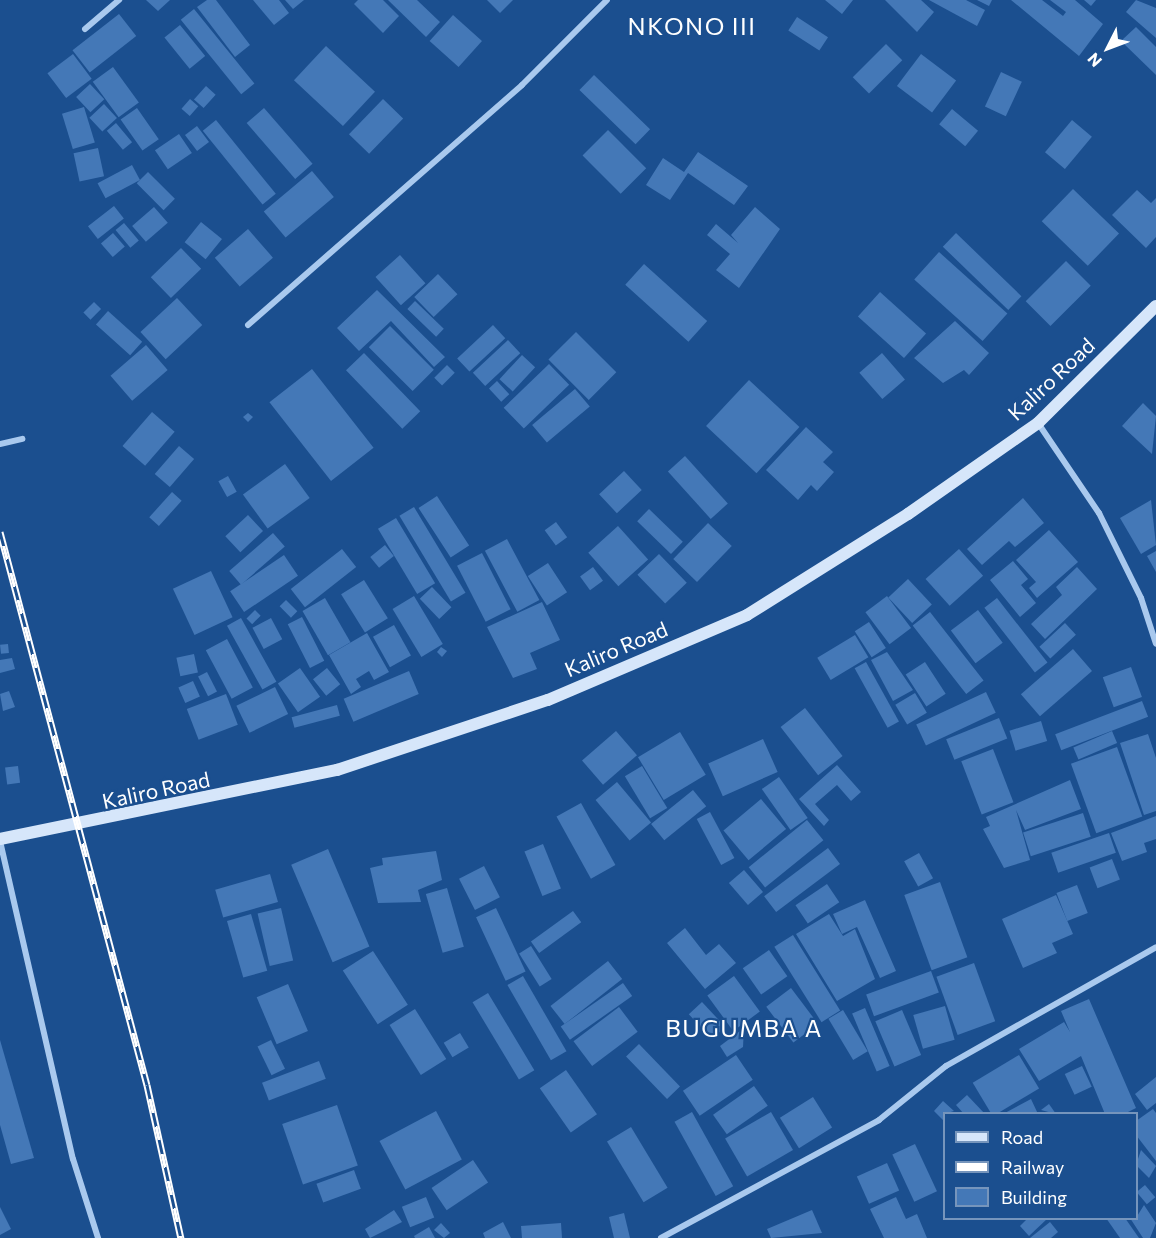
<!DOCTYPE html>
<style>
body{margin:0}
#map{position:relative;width:1156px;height:1238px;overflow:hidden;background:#1b4f8f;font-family:Commissioner,sans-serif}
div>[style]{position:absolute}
.building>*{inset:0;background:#4478b7;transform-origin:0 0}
.street>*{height:6px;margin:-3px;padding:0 3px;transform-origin:3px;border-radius:3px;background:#a9c9ee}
.secondary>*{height:12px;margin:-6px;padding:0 6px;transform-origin:6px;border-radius:6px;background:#d6e6fa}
.rail>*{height:7px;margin-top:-3.5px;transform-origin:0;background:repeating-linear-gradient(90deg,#1b4f8f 0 14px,#fff 0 28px);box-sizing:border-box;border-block:2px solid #fff}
span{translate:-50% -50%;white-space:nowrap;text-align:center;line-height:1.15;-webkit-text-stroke:4.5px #1b4f8f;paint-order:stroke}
.street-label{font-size:21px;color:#fff}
.quarter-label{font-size:24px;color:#fff;letter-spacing:1.5px}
.legend{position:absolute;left:943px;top:1112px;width:195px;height:108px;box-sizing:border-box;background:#1b4f8f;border:2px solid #7695bc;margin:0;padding:8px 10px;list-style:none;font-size:18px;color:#fff}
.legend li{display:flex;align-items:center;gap:12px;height:30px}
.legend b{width:30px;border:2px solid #7695bc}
.north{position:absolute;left:1078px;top:18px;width:60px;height:60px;-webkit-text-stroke:4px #1b4f8f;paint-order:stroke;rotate:228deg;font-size:16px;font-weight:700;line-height:24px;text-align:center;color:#fff}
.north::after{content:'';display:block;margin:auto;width:21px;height:27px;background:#fff;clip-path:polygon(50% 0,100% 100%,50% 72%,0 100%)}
</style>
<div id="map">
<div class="building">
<i style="clip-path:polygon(146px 0,170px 0,158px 11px)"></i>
<i style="clip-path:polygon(207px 0,216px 0,250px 45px,235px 57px,197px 7px)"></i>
<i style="clip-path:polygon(253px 0,279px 0,289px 13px,274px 25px)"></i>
<i style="clip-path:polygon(285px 0,304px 0,293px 9px)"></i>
<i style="clip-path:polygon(358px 0,383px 0,399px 16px,383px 33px,354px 4px)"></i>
<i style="clip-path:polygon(388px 0,417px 0,440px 22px,426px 37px)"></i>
<i style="clip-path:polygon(487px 0,513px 0,500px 13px)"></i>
<i style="clip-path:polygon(825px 0,853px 0,842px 14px)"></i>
<i style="clip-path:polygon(885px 0,921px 0,934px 12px,917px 32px)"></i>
<i style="clip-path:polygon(929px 0,966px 0,985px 10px,977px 26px)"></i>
<i style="clip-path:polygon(977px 0,992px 0,989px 6px)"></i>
<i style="clip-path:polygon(1011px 0,1042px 0,1063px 16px,1066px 12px,1050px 0,1075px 0,1103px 24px,1079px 56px)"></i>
<i style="clip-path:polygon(1084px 0,1096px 0,1091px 6px)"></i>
<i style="clip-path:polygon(1136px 0,1156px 8px,1156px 38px,1126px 12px)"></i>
<i style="left:194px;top:9px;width:96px;height:17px;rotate:51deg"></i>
<i style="left:119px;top:14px;width:28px;height:59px;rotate:52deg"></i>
<i style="left:453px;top:15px;width:39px;height:35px;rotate:42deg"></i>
<i style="left:797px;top:17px;width:37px;height:16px;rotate:33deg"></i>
<i style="left:180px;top:25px;width:40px;height:20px;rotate:51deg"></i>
<i style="clip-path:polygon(1136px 27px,1156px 47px,1156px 75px,1121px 41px)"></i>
<i style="left:886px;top:44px;width:23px;height:47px;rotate:45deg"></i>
<i style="left:326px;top:46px;width:67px;height:47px;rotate:43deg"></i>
<i style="left:73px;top:54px;width:31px;height:32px;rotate:53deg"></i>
<i style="left:921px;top:54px;width:44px;height:40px;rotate:37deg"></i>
<i style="left:113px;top:67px;width:44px;height:25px;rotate:54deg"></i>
<i style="left:1001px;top:72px;width:23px;height:38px;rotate:25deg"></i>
<i style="left:594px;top:75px;width:78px;height:21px;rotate:44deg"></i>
<i style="left:90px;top:84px;width:21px;height:19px;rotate:47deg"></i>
<i style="left:206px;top:86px;width:13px;height:18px;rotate:42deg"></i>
<i style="left:190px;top:99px;width:11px;height:13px;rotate:41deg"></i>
<i style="left:383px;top:99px;width:28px;height:49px;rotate:44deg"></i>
<i style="left:104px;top:104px;width:19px;height:20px;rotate:47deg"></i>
<i style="left:84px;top:107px;width:37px;height:23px;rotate:73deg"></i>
<i style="left:137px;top:108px;width:38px;height:20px;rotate:55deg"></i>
<i style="left:264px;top:108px;width:74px;height:23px;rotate:49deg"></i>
<i style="left:952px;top:109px;width:34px;height:20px;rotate:40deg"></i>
<i style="left:216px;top:120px;width:95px;height:17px;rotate:51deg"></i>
<i style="left:1072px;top:120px;width:26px;height:42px;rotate:40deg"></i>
<i style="left:116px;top:123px;width:25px;height:12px;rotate:50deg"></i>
<i style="left:197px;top:126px;width:20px;height:15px;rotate:53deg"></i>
<i style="left:608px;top:130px;width:54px;height:36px;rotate:45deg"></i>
<i style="left:179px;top:134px;width:23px;height:29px;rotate:56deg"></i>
<i style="left:98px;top:148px;width:29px;height:25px;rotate:78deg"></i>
<i style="clip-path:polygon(698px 152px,748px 186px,734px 205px,688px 173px,670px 200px,646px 185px,663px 158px,684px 172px)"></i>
<i style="left:132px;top:165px;width:17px;height:39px;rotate:62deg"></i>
<i style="left:312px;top:171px;width:34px;height:63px;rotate:50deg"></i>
<i style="left:148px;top:172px;width:38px;height:16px;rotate:45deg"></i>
<i style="left:1073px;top:189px;width:64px;height:45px;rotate:44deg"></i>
<i style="clip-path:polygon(1137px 190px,1151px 203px,1156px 198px,1156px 237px,1146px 248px,1112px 215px)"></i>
<i style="left:114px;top:206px;width:16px;height:33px;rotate:52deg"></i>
<i style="left:154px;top:207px;width:21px;height:29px;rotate:49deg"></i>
<i style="clip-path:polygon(755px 207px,780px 229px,739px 288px,716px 270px,730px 254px,707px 235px,716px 224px,738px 243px,731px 235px)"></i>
<i style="left:201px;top:222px;width:27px;height:26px;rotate:39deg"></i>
<i style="left:124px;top:223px;width:23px;height:11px;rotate:50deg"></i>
<i style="left:248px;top:229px;width:38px;height:44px;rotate:49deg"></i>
<i style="left:113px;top:233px;width:18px;height:16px;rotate:49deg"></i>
<i style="left:956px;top:233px;width:91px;height:19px;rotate:44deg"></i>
<i style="left:181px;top:248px;width:29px;height:42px;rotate:46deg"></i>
<i style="left:939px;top:252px;width:92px;height:37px;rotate:42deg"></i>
<i style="left:400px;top:255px;width:38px;height:33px;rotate:48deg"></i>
<i style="left:1066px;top:261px;width:35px;height:57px;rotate:45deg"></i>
<i style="left:644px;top:264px;width:85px;height:28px;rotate:42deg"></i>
<i style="left:438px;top:274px;width:28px;height:33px;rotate:46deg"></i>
<i style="clip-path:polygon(377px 290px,445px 357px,434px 367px,391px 321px,359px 351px,337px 328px)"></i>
<i style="left:880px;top:292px;width:62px;height:33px;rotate:42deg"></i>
<i style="left:177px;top:298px;width:37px;height:50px;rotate:47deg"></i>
<i style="left:415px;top:301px;width:40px;height:11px;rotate:44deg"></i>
<i style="left:94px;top:302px;width:10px;height:15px;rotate:45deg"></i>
<i style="left:108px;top:311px;width:46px;height:18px;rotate:42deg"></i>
<i style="clip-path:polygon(955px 321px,989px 353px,969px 375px,964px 370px,943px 383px,914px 358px)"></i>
<i style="left:493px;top:325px;width:18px;height:49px;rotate:47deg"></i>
<i style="left:390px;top:326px;width:62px;height:30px;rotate:45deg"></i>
<i style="left:576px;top:332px;width:57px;height:39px;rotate:45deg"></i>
<i style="left:508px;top:340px;width:18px;height:48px;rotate:47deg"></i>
<i style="left:146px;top:345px;width:33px;height:47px;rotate:49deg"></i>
<i style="left:364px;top:353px;width:81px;height:25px;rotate:46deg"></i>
<i style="left:882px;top:353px;width:35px;height:30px;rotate:49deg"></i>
<i style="left:522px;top:355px;width:18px;height:33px;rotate:43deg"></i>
<i style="left:549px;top:364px;width:29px;height:63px;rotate:46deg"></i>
<i style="left:447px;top:365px;width:11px;height:18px;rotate:45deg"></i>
<i style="left:312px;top:369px;width:100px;height:54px;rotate:52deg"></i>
<i style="left:749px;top:380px;width:69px;height:63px;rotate:43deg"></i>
<i style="left:497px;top:381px;width:18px;height:11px;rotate:47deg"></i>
<i style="left:575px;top:389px;width:23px;height:56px;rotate:50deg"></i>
<i style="clip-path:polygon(1143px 403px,1156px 416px,1152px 454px,1122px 426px)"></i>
<i style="left:152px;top:412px;width:30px;height:45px;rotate:41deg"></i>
<i style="clip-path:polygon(248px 413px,253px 417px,248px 422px,243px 417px)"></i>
<i style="clip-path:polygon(806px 427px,833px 452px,823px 462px,834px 472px,817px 491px,811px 485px,798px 500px,766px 470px)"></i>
<i style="left:179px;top:446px;width:20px;height:37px;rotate:41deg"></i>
<i style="left:685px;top:456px;width:64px;height:23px;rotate:48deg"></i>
<i style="left:285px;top:464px;width:42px;height:52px;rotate:54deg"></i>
<i style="left:624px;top:471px;width:26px;height:34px;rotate:47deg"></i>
<i style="left:228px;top:476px;width:18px;height:11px;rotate:61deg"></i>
<i style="left:172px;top:492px;width:13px;height:34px;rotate:42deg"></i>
<i style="left:437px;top:496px;width:59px;height:22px;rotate:57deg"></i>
<i style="clip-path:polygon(1023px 498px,1044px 523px,1015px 547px,1009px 541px,982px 565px,967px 549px)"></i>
<i style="clip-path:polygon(1151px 500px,1156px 545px,1141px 554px,1120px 518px)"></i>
<i style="left:414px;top:507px;width:100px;height:17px;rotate:59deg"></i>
<i style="left:649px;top:509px;width:47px;height:17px;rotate:44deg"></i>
<i style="left:248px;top:515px;width:22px;height:31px;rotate:47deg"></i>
<i style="left:396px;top:518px;width:76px;height:21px;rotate:59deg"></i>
<i style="left:556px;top:522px;width:19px;height:14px;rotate:54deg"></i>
<i style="left:708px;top:523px;width:33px;height:50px;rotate:44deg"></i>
<i style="left:618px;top:526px;width:45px;height:40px;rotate:48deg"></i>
<i style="clip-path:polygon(1049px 530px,1078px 562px,1037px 598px,1029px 588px,1036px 582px,1016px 560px)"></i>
<i style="left:273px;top:533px;width:18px;height:58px;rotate:49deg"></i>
<i style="left:507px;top:539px;width:69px;height:25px;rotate:62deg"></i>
<i style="left:385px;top:545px;width:14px;height:19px;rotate:51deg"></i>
<i style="left:342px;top:549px;width:23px;height:65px;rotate:52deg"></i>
<i style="left:959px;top:549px;width:36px;height:45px;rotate:48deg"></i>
<i style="clip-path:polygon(1156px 551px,1156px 572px,1147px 556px)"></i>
<i style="left:482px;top:553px;width:63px;height:28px;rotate:63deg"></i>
<i style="left:659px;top:554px;width:40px;height:30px;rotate:46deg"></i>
<i style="left:284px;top:555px;width:25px;height:65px;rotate:56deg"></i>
<i style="clip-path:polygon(1013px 561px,1028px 579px,1021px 585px,1036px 603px,1020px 617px,990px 580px)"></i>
<i style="left:548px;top:563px;width:35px;height:24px;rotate:57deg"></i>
<i style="left:593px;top:567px;width:17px;height:16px;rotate:54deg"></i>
<i style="clip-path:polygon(1077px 567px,1097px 589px,1045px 639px,1031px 624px,1062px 595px,1056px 587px)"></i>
<i style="left:211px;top:571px;width:51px;height:42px;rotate:65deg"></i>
<i style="left:908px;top:579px;width:35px;height:27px;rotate:47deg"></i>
<i style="left:364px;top:580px;width:45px;height:27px;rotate:58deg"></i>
<i style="left:432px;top:587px;width:28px;height:17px;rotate:46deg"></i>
<i style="left:414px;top:596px;width:56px;height:25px;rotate:59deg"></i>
<i style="left:887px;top:596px;width:40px;height:27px;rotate:53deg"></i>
<i style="left:325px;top:598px;width:51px;height:26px;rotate:60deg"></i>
<i style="left:997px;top:598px;width:82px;height:16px;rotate:52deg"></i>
<i style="left:286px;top:600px;width:16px;height:9px;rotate:45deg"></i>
<i style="clip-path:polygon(542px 602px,560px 640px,530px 653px,537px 669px,513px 678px,487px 627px)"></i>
<i style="left:255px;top:610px;width:8px;height:12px;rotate:45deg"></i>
<i style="left:978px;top:610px;width:41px;height:34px;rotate:53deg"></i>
<i style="left:930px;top:612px;width:87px;height:22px;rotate:52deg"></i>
<i style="left:302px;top:617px;width:49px;height:16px;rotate:63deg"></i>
<i style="left:241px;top:618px;width:73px;height:16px;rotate:61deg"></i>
<i style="left:271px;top:618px;width:24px;height:21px;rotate:62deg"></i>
<i style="left:869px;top:622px;width:31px;height:17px;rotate:57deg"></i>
<i style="left:1065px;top:623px;width:16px;height:35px;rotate:47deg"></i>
<i style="left:394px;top:625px;width:35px;height:24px;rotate:61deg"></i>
<i style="clip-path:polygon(367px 633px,389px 672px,374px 680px,369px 671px,356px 679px,361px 687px,351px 694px,329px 655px)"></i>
<i style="left:855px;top:635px;width:26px;height:44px;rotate:59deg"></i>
<i style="left:227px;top:639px;width:55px;height:24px;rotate:62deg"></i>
<i style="left:8px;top:644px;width:9px;height:8px;rotate:84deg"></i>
<i style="clip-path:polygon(441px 647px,447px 651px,442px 657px,437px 652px)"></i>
<i style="left:1073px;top:649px;width:29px;height:69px;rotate:49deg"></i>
<i style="clip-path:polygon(887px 652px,913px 690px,893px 701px,871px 660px)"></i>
<i style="left:194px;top:654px;width:19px;height:18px;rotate:78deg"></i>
<i style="clip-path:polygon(12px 658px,15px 669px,0 673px,0 660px)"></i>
<i style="left:866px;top:662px;width:68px;height:13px;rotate:61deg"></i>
<i style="left:925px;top:662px;width:38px;height:23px;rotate:57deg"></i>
<i style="left:1131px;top:667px;width:32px;height:30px;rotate:70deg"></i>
<i style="left:300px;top:668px;width:35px;height:27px;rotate:55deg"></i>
<i style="left:327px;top:668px;width:21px;height:18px;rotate:51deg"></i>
<i style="left:409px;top:671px;width:25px;height:71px;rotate:67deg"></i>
<i style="left:207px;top:672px;width:22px;height:10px;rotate:63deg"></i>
<i style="left:193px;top:681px;width:17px;height:16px;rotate:66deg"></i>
<i style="left:275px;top:687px;width:30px;height:43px;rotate:64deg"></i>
<i style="clip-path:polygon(9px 691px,15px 707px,3px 711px,0 694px)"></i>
<i style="left:986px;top:692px;width:23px;height:77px;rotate:65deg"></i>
<i style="left:915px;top:693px;width:23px;height:23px;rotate:59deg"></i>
<i style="left:226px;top:694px;width:33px;height:42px;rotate:69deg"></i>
<i style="left:1142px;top:701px;width:17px;height:93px;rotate:69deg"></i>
<i style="left:337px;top:705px;width:11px;height:47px;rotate:75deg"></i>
<i style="left:805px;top:708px;width:61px;height:31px;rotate:52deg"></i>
<i style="left:999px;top:718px;width:22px;height:57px;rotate:68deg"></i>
<i style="left:1041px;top:721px;width:21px;height:33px;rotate:73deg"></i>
<i style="left:616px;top:731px;width:32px;height:45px;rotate:49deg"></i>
<i style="left:1112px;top:731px;width:13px;height:42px;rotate:67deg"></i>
<i style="left:680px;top:732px;width:50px;height:49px;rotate:59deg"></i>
<i style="clip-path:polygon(1148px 734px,1156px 758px,1156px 811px,1144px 815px,1120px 743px)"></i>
<i style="left:763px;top:739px;width:36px;height:60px;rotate:66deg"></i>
<i style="left:1117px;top:747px;width:74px;height:49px;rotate:70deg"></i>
<i style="left:993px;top:749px;width:57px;height:34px;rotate:69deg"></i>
<i style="clip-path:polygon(837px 765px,861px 792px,851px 801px,837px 785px,815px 804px,829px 820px,824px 826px,799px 799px)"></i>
<i style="left:18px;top:766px;width:17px;height:13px;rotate:83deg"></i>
<i style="left:642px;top:766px;width:49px;height:20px;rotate:59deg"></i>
<i style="left:779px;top:777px;width:50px;height:21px;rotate:55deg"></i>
<i style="clip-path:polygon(1070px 780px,1081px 809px,1025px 830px,1016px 810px,1030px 860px,1004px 868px,983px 829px,990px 826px,986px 817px)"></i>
<i style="left:617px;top:782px;width:53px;height:28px;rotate:50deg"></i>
<i style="left:693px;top:790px;width:21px;height:54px;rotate:51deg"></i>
<i style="left:761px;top:799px;width:39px;height:49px;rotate:50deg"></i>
<i style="left:581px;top:803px;width:71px;height:28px;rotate:61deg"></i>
<i style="left:710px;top:812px;width:52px;height:15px;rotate:62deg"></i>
<i style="left:1083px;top:813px;width:25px;height:63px;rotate:72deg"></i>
<i style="clip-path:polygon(1156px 816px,1156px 839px,1144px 843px,1147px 852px,1122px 861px,1111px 833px)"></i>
<i style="left:807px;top:820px;width:26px;height:75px;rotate:51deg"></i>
<i style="left:1109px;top:833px;width:21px;height:61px;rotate:71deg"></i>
<i style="left:543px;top:844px;width:48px;height:20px;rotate:68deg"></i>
<i style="left:828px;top:848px;width:20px;height:80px;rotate:53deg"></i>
<i style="left:328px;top:849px;width:106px;height:40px;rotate:67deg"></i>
<i style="clip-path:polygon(436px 851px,442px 880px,418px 890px,421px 902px,378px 903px,370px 868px,383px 865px,382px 858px)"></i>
<i style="left:919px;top:853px;width:29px;height:17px;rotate:61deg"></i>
<i style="left:1112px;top:859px;width:22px;height:24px;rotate:69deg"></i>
<i style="left:484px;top:866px;width:35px;height:28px;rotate:63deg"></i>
<i style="left:744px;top:870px;width:29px;height:20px;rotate:49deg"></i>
<i style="left:270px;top:874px;width:29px;height:57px;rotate:74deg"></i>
<i style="left:940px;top:882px;width:80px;height:38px;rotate:70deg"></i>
<i style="left:827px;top:884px;width:22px;height:38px;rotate:56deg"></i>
<i style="left:1077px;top:885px;width:30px;height:22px;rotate:69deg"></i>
<i style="left:447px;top:888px;width:61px;height:22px;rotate:74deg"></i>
<i style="clip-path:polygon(1056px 895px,1073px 934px,1052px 943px,1057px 953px,1023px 968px,1002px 919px)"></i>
<i style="clip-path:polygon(865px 900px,896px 971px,880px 978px,857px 927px,842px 934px,833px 914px)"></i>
<i style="left:281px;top:908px;width:54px;height:24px;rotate:77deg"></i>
<i style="left:496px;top:908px;width:70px;height:22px;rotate:65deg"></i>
<i style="left:573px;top:911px;width:14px;height:52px;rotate:54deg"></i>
<i style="left:251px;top:914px;width:59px;height:25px;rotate:74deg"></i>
<i style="clip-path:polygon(829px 914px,843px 936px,855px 929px,875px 979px,837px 1001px,796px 934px)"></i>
<i style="clip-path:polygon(685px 928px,706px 955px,719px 944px,736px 963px,705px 989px,667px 943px)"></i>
<i style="left:793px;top:935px;width:89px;height:22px;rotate:58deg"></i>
<i style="left:531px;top:946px;width:39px;height:14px;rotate:58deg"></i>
<i style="left:769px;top:950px;width:32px;height:32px;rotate:55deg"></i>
<i style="left:373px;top:951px;width:64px;height:36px;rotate:57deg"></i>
<i style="left:608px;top:961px;width:23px;height:73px;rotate:52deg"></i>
<i style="left:974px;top:963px;width:62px;height:40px;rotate:70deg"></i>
<i style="left:931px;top:971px;width:23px;height:69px;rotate:70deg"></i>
<i style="left:523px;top:976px;width:87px;height:18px;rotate:60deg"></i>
<i style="left:734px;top:976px;width:44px;height:33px;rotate:54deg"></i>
<i style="left:623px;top:983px;width:16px;height:76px;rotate:55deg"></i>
<i style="left:288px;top:984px;width:51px;height:34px;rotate:67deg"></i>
<i style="left:791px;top:988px;width:45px;height:31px;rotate:53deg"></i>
<i style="left:488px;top:993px;width:90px;height:18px;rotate:59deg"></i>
<i style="clip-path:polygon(1089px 999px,1136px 1108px,1124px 1114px,1105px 1114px,1081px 1056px,1039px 1081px,1019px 1049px,1064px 1022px,1070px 1032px,1061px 1011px)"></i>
<i style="left:702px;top:1002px;width:34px;height:18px;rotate:47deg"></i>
<i style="left:945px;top:1006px;width:35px;height:33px;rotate:74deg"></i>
<i style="left:619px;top:1007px;width:31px;height:57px;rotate:53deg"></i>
<i style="left:865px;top:1008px;width:63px;height:14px;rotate:67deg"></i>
<i style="left:415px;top:1009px;width:59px;height:30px;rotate:58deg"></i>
<i style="left:843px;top:1010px;width:48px;height:17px;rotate:59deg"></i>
<i style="left:902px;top:1010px;width:49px;height:29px;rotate:67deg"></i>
<i style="clip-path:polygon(744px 1028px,743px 1047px,727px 1057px,720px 1046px)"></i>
<i style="left:460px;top:1033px;width:17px;height:19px;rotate:59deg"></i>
<i style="clip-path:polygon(0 1040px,34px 1158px,11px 1164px,0 1125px)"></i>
<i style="left:271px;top:1040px;width:32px;height:15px;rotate:64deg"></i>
<i style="left:639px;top:1044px;width:59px;height:18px;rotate:46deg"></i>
<i style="left:736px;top:1055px;width:30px;height:64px;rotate:56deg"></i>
<i style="left:1019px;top:1055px;width:39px;height:54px;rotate:59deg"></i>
<i style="left:319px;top:1061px;width:19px;height:61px;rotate:69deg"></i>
<i style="left:1082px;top:1066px;width:23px;height:19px;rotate:65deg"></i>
<i style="left:566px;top:1070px;width:54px;height:32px;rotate:55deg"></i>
<i style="clip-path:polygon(1156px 1077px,1156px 1103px,1147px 1110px,1135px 1094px)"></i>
<i style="left:754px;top:1086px;width:24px;height:50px;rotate:55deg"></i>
<i style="clip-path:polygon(967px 1095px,985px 1114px,964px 1114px,956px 1105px)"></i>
<i style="left:813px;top:1097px;width:36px;height:39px;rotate:58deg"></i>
<i style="clip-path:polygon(1031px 1099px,1038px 1114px,1003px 1114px)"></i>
<i style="clip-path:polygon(943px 1101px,954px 1111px,944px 1114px,944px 1121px,934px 1111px)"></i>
<i style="clip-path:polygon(1049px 1104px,1056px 1114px,1041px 1110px)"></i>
<i style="left:337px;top:1105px;width:64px;height:58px;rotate:71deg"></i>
<i style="clip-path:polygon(1153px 1109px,1156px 1113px,1156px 1161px,1136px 1135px,1136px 1121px)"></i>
<i style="left:436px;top:1111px;width:55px;height:64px;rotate:62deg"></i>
<i style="left:692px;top:1112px;width:85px;height:20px;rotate:61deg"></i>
<i style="left:771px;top:1112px;width:44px;height:53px;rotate:60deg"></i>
<i style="left:631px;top:1127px;width:71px;height:28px;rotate:59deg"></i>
<i style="left:915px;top:1144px;width:52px;height:25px;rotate:65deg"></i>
<i style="clip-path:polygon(1141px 1150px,1156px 1166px,1149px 1178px,1136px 1165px)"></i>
<i style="left:473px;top:1160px;width:27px;height:50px;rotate:56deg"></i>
<i style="left:887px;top:1163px;width:30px;height:33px;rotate:66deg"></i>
<i style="left:354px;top:1170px;width:20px;height:40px;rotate:70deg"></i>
<i style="left:1145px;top:1185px;width:16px;height:11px;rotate:50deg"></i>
<i style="left:426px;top:1197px;width:22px;height:26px;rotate:68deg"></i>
<i style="clip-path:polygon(896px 1197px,906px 1219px,917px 1214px,927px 1238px,884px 1238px,870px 1209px)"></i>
<i style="clip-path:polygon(1144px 1205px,1156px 1223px,1150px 1238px,1143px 1238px,1130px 1218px,1136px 1218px)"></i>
<i style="clip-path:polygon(0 1207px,11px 1229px,0 1235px)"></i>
<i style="clip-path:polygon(394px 1210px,402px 1222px,370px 1238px,365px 1229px)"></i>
<i style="clip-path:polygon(812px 1210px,822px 1233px,771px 1238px,767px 1229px)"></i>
<i style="clip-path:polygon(624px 1213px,630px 1238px,614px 1238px,609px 1217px)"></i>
<i style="clip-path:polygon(1028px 1218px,1048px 1218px,1029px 1236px,1020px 1226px)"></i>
<i style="clip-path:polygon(1106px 1218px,1125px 1218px,1139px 1238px,1120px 1238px)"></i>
<i style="clip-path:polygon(503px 1222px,511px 1238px,485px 1238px,483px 1233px)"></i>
<i style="clip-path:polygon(1050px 1222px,1058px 1232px,1051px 1238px,1030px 1238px)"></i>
<i style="clip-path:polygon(441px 1223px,450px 1233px,444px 1238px,434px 1230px)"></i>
<i style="clip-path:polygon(561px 1223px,562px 1238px,522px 1238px,521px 1226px)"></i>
<i style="clip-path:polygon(429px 1227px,435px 1238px,415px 1238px,414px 1236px)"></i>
</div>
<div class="street">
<i style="left:85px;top:29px;width:45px;rotate:-40.5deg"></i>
<i style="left:248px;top:325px;width:364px;rotate:-41.2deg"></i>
<i style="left:522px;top:85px;width:120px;rotate:-45deg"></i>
<i style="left:1038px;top:423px;width:109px;rotate:55.9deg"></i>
<i style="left:1099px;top:513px;width:95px;rotate:63.7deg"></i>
<i style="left:1141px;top:598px;width:48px;rotate:71.9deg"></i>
<i style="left:0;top:444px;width:23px;rotate:-13deg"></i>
<i style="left:0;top:841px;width:326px;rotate:77.1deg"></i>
<i style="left:73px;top:1159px;width:83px;rotate:72.4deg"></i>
<i style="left:661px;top:1238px;width:248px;rotate:-28.4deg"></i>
<i style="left:879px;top:1120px;width:86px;rotate:-38.9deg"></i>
<i style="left:946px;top:1066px;width:241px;rotate:-29.5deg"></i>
</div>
<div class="secondary">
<i style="left:0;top:839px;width:344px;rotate:-11.6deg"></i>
<i style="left:337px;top:770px;width:222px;rotate:-18.4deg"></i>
<i style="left:548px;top:700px;width:216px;rotate:-23.1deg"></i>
<i style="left:747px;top:615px;width:190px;rotate:-32.1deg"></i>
<i style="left:908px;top:514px;width:159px;rotate:-35deg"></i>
<i style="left:1038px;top:423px;width:166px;rotate:-44.8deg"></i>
</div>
<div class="rail">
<i style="left:0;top:532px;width:572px;rotate:75.11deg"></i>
<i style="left:147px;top:1085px;width:157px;rotate:77.5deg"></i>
</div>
<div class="street-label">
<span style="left:1051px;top:379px;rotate:-43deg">Kaliro Road</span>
<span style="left:616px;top:649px;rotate:-23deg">Kaliro Road</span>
<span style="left:156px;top:790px;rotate:-12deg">Kaliro Road</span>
</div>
<div class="quarter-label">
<span style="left:692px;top:26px">NKONO III</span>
<span style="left:744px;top:1028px">BUGUMBA A</span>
</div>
<ul class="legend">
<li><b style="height:8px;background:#d6e6fa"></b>Road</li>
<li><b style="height:8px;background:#fff"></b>Railway</li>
<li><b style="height:16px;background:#4478b7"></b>Building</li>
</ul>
<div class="north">N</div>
</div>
